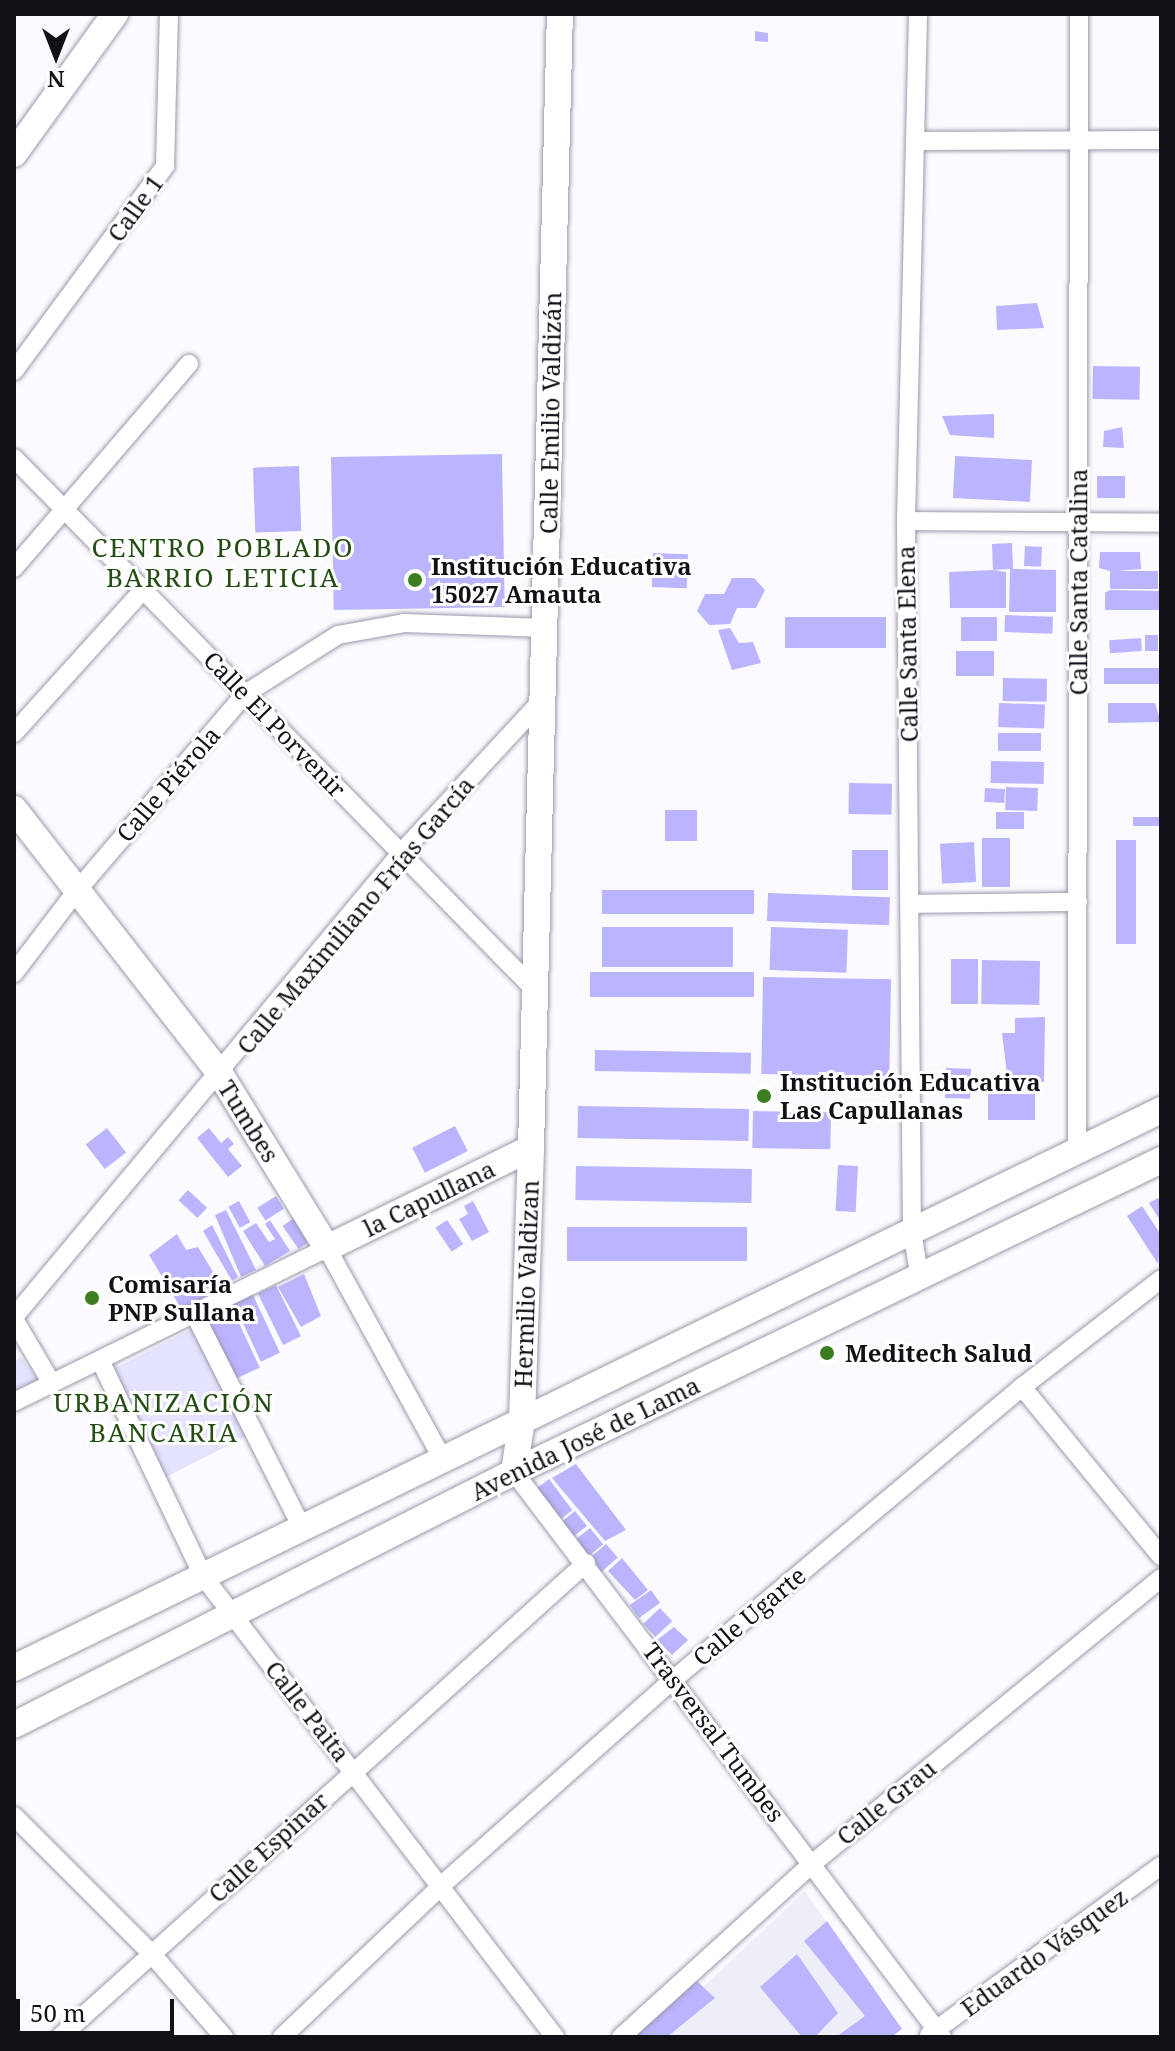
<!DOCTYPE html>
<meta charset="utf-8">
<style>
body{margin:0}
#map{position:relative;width:1175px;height:2051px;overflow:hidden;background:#fbfbff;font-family:"Noto Serif",serif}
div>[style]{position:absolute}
.built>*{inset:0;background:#eeeef9}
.green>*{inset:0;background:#e5e4fe;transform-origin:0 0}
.building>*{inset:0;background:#bbb4fe;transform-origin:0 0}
.roads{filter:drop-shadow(0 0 2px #9b9aac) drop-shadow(0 0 2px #9b9aac)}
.street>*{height:18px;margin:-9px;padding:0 9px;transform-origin:9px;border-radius:9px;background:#fff}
.secondary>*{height:26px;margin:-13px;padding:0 13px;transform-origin:13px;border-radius:13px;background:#fff}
.dots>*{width:22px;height:22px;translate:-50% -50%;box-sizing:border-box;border:4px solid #fff;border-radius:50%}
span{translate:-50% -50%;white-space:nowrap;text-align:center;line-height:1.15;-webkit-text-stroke:6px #fff;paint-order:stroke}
.street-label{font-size:24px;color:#121118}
.poi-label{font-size:24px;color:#121118;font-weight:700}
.left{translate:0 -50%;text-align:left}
.neighbourhood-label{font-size:26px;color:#244e13;letter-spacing:2px}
.frame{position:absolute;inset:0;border:16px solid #121118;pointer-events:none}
.north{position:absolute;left:16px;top:16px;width:80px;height:80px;-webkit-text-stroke:6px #fff;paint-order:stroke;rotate:180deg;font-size:22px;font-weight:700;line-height:32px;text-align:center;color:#121118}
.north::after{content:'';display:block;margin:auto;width:28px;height:36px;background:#121118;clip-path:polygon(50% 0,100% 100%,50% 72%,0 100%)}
.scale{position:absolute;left:16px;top:1999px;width:158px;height:36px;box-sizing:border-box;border:4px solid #121118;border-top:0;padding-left:10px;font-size:24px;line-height:28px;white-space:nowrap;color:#121118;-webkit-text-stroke:6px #fff;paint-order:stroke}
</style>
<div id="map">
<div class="built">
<i style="clip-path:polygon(805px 1891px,902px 2029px,892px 2037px,650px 2037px)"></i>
</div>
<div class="green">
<i style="left:196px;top:1327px;width:120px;height:97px;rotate:63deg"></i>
<i style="clip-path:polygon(20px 1356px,40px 1383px,14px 1394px,14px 1363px)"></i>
</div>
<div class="building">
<i style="clip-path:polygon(755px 31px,768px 33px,768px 42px,755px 41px)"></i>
<i style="clip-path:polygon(1037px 303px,1044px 328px,997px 330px,996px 306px)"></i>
<i style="left:1093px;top:366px;width:47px;height:33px;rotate:1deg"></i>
<i style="clip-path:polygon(994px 414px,994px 438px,950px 435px,942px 416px)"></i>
<i style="clip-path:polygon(1122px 427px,1124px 448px,1103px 447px,1104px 431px)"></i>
<i style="left:502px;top:454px;width:153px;height:171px;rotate:89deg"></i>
<i style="left:1032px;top:460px;width:42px;height:77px;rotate:93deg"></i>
<i style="left:299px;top:466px;width:65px;height:46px;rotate:88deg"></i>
<i style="left:1097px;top:476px;width:28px;height:22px"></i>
<i style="clip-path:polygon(1012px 543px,1013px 569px,1056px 570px,1056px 612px,1009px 612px,1010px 569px,993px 570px,1006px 572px,1006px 608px,950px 608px,949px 572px,993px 570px,992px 544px)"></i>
<i style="left:1025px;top:546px;width:17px;height:20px;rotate:3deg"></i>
<i style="clip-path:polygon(1100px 552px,1140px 552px,1141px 569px,1117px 571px,1158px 571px,1158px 589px,1110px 589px,1110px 571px,1099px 568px)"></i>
<i style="left:653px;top:553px;width:35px;height:34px;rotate:2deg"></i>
<i style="clip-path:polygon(732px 578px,754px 578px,765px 590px,756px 608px,737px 608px,730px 624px,709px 625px,697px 611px,705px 594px,724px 594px)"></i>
<i style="clip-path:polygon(1110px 590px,1161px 591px,1160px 610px,1105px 610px,1105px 593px)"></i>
<i style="left:1005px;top:615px;width:48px;height:17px;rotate:2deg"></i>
<i style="left:785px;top:617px;width:101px;height:31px"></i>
<i style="left:961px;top:617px;width:36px;height:24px"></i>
<i style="clip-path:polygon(730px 628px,739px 643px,753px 642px,761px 663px,732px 670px,718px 630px)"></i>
<i style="left:1145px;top:635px;width:13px;height:16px"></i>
<i style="left:1141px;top:638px;width:13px;height:32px;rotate:86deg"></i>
<i style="left:956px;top:651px;width:38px;height:25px"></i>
<i style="left:1159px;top:668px;width:16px;height:55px;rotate:90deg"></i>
<i style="left:1003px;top:678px;width:44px;height:23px;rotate:1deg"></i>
<i style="left:999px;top:703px;width:46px;height:24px;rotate:2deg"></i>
<i style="clip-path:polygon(1108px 703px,1155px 703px,1161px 722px,1108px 723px)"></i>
<i style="left:998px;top:733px;width:43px;height:18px"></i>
<i style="left:991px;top:761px;width:53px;height:22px;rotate:1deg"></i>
<i style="left:849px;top:783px;width:43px;height:31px;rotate:1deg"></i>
<i style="left:1006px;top:787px;width:32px;height:23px;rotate:2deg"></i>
<i style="left:985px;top:788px;width:20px;height:14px;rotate:3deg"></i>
<i style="left:665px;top:810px;width:32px;height:31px"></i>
<i style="left:996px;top:812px;width:28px;height:17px"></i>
<i style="left:1133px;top:817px;width:28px;height:9px"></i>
<i style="left:1010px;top:838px;width:49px;height:28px;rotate:90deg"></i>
<i style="left:1116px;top:840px;width:20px;height:104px"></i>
<i style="left:974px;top:842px;width:40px;height:34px;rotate:87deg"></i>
<i style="left:852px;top:850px;width:36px;height:40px"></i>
<i style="left:754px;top:890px;width:24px;height:152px;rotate:90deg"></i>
<i style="left:768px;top:893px;width:122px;height:28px;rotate:2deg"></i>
<i style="left:733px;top:927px;width:40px;height:131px;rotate:90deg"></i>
<i style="left:771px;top:927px;width:77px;height:43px;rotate:2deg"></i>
<i style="left:951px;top:959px;width:27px;height:45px"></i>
<i style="left:982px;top:960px;width:58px;height:44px;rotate:1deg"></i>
<i style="left:590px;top:972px;width:164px;height:25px"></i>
<i style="left:763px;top:977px;width:128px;height:97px;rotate:1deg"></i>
<i style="clip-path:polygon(1045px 1017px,1044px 1082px,1008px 1082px,1002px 1033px,1015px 1033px,1015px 1018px)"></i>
<i style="left:595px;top:1050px;width:156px;height:21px;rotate:1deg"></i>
<i style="left:946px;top:1068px;width:25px;height:30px;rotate:2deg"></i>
<i style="left:988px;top:1094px;width:47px;height:26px"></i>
<i style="left:578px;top:1106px;width:171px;height:32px;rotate:1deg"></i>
<i style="left:753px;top:1111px;width:78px;height:37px;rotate:1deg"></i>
<i style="left:455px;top:1126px;width:28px;height:48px;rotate:63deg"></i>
<i style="left:107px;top:1128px;width:31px;height:27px;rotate:52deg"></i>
<i style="clip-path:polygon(209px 1128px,221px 1143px,228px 1137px,234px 1144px,228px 1149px,242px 1166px,228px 1177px,197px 1138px)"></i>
<i style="left:838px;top:1165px;width:20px;height:46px;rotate:3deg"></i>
<i style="left:576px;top:1166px;width:176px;height:34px;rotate:1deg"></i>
<i style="left:188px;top:1190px;width:26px;height:14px;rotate:43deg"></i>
<i style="left:276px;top:1196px;width:15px;height:22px;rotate:58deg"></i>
<i style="clip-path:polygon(1158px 1198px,1161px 1203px,1161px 1222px,1149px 1203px)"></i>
<i style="left:239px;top:1201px;width:24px;height:12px;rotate:62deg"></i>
<i style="clip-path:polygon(473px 1201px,489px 1232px,472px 1241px,459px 1219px,468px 1214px,464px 1206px)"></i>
<i style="clip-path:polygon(1142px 1206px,1161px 1235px,1158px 1264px,1127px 1216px)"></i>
<i style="clip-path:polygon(226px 1210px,256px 1270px,241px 1277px,215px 1215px)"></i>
<i style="left:294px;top:1218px;width:28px;height:14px;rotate:55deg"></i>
<i style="clip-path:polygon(270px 1220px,290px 1251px,265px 1266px,243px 1231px,256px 1223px,269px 1242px,275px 1239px,265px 1224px)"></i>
<i style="left:447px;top:1220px;width:29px;height:14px;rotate:56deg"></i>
<i style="clip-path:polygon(212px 1225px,238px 1277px,232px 1281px,203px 1231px)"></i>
<i style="left:567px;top:1227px;width:180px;height:34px"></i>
<i style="clip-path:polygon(177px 1234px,186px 1250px,198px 1247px,222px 1287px,182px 1310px,149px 1255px)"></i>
<i style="clip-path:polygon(304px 1274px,321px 1316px,301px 1327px,278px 1287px)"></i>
<i style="left:276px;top:1285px;width:57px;height:20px;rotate:64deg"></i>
<i style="left:252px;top:1293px;width:66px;height:21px;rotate:65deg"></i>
<i style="left:231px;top:1306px;width:68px;height:34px;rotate:65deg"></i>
<i style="clip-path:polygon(576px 1464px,626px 1530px,605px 1541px,552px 1478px)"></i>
<i style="left:549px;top:1479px;width:39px;height:16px;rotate:53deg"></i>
<i style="left:575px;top:1511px;width:19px;height:21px;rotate:51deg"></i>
<i style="left:590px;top:1528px;width:21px;height:24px;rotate:51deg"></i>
<i style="left:606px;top:1544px;width:18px;height:26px;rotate:49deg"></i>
<i style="clip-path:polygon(622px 1558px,648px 1590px,635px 1600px,608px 1571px)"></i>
<i style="left:651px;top:1590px;width:16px;height:26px;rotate:55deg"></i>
<i style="left:660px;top:1608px;width:18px;height:23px;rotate:47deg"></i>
<i style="clip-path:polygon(674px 1627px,688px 1640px,672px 1655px,657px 1640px)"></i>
<i style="clip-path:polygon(827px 1921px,902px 2029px,891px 2037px,836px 2037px,865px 2016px,804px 1941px)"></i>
<i style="clip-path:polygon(797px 1954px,838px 2013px,815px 2037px,802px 2037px,760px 1987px)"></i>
<i style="clip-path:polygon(696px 1980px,715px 1998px,667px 2037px,633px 2037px)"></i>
</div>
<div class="roads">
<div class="street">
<i style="left:918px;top:14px;width:507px;rotate:91.36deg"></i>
<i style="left:906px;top:521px;width:711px;rotate:89.52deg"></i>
<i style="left:912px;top:1232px;width:42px;rotate:80.3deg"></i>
<i style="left:918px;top:141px;width:243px;rotate:-0.2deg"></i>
<i style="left:14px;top:371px;width:255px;rotate:-53.6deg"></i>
<i style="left:165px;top:166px;width:152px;rotate:-88.5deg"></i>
<i style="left:14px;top:458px;width:745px;rotate:45.6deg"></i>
<i style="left:906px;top:521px;width:255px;rotate:0.4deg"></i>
<i style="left:14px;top:568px;width:269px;rotate:-49.4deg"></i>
<i style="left:14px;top:733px;width:193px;rotate:-47.9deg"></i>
<i style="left:910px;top:904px;width:168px;rotate:-0.7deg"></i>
<i style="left:14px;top:973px;width:101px;rotate:-52.7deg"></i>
<i style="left:75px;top:893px;width:262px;rotate:-49.5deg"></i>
<i style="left:245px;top:694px;width:110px;rotate:-32.4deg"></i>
<i style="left:338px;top:635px;width:67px;rotate:-10.3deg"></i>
<i style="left:404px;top:623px;width:141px;rotate:2deg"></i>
<i style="left:1077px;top:1151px;width:1137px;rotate:-89.9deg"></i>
<i style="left:195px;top:1315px;width:238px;rotate:63.3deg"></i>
<i style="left:14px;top:1317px;width:604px;rotate:-50.17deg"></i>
<i style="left:401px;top:853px;width:209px;rotate:-47.3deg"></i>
<i style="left:14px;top:1319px;width:73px;rotate:59.6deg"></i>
<i style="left:101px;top:1362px;width:237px;rotate:64.5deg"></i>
<i style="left:203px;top:1576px;width:580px;rotate:52.64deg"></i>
<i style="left:1022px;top:1387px;width:219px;rotate:50.6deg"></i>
<i style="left:14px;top:1402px;width:349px;rotate:-26.2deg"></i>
<i style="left:327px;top:1248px;width:242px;rotate:61.3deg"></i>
<i style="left:514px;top:1472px;width:709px;rotate:52.86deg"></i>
<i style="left:14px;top:1816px;width:192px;rotate:45deg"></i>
<i style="left:150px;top:1952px;width:113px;rotate:49deg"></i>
<i style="left:929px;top:2035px;width:287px;rotate:-36.1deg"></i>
<i style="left:60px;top:2037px;width:708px;rotate:-42.02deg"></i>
<i style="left:282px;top:2037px;width:222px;rotate:-43.5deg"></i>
<i style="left:443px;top:1884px;width:309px;rotate:-41.6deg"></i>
<i style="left:674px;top:1679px;width:454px;rotate:-40deg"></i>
<i style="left:1022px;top:1387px;width:176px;rotate:-37.8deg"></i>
<i style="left:621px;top:2037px;width:259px;rotate:-42.2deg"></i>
<i style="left:813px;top:1863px;width:450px;rotate:-39.3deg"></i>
</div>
<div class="secondary">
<i style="left:14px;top:154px;width:173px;rotate:-54.2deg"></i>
<i style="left:14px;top:809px;width:336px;rotate:52.1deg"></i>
<i style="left:220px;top:1074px;width:204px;rotate:58.4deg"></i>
<i style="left:327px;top:1248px;width:227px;rotate:-26.1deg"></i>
<i style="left:514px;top:1472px;width:53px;rotate:-81.3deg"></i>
<i style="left:522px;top:1420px;width:272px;rotate:-88.1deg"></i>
<i style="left:531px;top:1148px;width:1134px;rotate:-88.54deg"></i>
<i style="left:14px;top:1668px;width:1276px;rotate:-25.94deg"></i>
<i style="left:14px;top:1725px;width:560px;rotate:-26.84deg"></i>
<i style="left:514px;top:1472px;width:718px;rotate:-25.74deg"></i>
</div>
</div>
<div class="dots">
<i style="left:415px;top:580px;background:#3c7e1f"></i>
<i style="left:764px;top:1096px;background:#3c7e1f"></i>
<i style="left:92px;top:1298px;background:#3c7e1f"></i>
<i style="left:827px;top:1353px;background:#3c7e1f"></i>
</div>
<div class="street-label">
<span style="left:135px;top:208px;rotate:-54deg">Calle 1</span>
<span style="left:550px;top:413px;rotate:-89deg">Calle Emilio Valdizán</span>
<span style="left:1078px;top:582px;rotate:-90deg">Calle Santa Catalina</span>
<span style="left:907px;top:644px;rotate:-91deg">Calle Santa Elena</span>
<span style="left:275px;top:724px;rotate:46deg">Calle El Porvenir</span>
<span style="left:168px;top:784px;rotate:-49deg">Calle Piérola</span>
<span style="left:355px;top:915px;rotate:-50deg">Calle Maximiliano Frías García</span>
<span style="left:249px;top:1121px;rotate:58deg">Tumbes</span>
<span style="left:429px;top:1198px;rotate:-26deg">la Capullana</span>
<span style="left:526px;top:1284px;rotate:-88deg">Hermilio Valdizan</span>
<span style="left:585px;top:1438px;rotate:-26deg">Avenida José de Lama</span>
<span style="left:749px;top:1616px;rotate:-40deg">Calle Ugarte</span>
<span style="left:308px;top:1711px;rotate:52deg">Calle Paita</span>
<span style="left:714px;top:1732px;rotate:53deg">Trasversal Tumbes</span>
<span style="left:886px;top:1802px;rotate:-39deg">Calle Grau</span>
<span style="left:268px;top:1847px;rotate:-42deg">Calle Espinar</span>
<span style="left:1044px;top:1952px;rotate:-36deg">Eduardo Vásquez</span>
</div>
<div class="poi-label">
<span class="left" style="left:431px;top:580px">Institución Educativa<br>15027 Amauta</span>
<span class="left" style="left:780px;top:1096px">Institución Educativa<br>Las Capullanas</span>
<span class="left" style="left:108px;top:1298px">Comisaría<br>PNP Sullana</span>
<span class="left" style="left:845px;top:1353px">Meditech Salud</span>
</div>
<div class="neighbourhood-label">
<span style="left:223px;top:563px">CENTRO POBLADO<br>BARRIO LETICIA</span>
<span style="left:164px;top:1418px">URBANIZACIÓN<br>BANCARIA</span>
</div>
<div class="frame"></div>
<div class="north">N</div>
<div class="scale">50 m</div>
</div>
